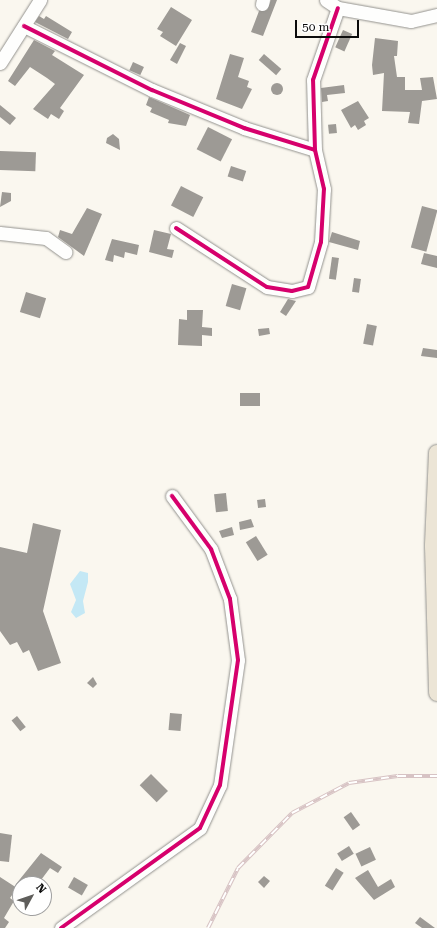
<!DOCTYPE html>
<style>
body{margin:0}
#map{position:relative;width:437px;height:928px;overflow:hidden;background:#faf7ef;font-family:"Roboto Serif",serif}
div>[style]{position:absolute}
.water>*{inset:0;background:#c4e8f5}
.building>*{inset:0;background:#9d9a95;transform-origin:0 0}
.round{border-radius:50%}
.roads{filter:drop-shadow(0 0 1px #93928e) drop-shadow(0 0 1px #93928e)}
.minor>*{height:13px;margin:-6.5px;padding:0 6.5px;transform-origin:6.5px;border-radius:6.5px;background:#fefefd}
.major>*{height:16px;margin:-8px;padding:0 8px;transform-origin:8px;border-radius:8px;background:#ece5d6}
.rail>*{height:4px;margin-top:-2px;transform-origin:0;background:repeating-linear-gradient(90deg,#fff 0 8px,#d7c3c4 0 16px);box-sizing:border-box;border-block:1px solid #d7c3c4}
.cycleway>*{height:4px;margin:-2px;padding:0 2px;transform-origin:2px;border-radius:2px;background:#d6006c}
span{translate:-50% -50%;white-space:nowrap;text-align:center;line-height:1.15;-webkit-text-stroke:4px #fff;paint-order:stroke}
.north{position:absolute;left:12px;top:876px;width:40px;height:40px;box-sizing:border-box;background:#fff;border:1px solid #9e9e9e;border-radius:50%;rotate:50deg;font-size:11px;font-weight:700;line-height:16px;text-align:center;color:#0c0c0c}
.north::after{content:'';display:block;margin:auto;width:14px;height:18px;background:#5f5e5b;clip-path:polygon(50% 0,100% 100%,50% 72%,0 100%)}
.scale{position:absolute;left:295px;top:20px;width:64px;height:18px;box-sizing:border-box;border:2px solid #0c0c0c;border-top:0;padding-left:5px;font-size:12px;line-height:14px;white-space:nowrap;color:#0c0c0c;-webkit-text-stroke:3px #fff;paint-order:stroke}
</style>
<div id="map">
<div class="water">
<i style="clip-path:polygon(80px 571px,88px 573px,88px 582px,83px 601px,85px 613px,76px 618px,71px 612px,76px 600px,70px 584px)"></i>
</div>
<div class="building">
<i style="clip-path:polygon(271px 0,277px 0,263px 36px,251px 32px,259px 11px,267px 10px)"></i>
<i style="clip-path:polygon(171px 7px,192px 20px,176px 46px,160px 36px,163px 32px,157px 29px)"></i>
<i style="clip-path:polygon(39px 16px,44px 19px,46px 16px,72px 32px,68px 39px,35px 22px)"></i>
<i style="left:343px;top:30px;width:10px;height:19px;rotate:24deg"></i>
<i style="clip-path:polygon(375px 38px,398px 41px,397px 56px,394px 56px,397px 77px,405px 77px,405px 90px,422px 90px,420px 78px,433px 77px,437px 99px,422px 101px,419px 124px,408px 123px,410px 112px,382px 111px,384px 73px,373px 75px,372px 65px)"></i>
<i style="clip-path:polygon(34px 40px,55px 51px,52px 55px,84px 75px,60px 108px,64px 111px,59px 119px,51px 114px,48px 119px,33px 109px,55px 84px,47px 78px,30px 67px,15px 86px,8px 81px)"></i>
<i style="clip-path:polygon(180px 43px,186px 46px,177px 64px,170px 60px)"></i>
<i style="clip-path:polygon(230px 54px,244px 58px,238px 77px,249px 81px,247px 87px,252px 89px,242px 109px,216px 99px)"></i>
<i style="left:264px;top:54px;width:23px;height:8px;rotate:41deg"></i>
<i style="left:133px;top:62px;width:12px;height:9px;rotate:24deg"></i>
<i class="round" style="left:271px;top:83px;width:12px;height:12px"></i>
<i style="clip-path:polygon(344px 85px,345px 93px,327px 95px,328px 101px,322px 102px,321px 88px)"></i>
<i style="clip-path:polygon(149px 97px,190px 115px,186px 126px,168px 123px,169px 120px,150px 112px,152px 108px,146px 105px)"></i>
<i style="clip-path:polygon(358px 101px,369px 118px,364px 121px,366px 125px,358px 130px,355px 125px,351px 128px,341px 110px)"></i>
<i style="clip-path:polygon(0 105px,16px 118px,10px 125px,0 117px)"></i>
<i style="left:336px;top:124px;width:9px;height:8px;rotate:84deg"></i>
<i style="left:208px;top:127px;width:27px;height:25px;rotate:27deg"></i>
<i style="clip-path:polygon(113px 134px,119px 139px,120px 150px,106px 143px,107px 138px)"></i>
<i style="left:0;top:151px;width:36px;height:19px;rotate:2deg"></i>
<i style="left:231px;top:166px;width:16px;height:11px;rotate:18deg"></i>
<i style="left:181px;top:186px;width:25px;height:22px;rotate:27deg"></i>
<i style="clip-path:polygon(2px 192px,11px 193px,11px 201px,0 207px)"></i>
<i style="left:422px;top:206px;width:16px;height:43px;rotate:15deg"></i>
<i style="clip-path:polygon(87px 208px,102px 214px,84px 256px,58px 237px,60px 230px,72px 234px)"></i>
<i style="clip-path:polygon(154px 230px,171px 234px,167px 249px,174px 250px,172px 258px,149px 252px)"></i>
<i style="clip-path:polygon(332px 232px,360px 241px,358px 250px,329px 242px)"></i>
<i style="clip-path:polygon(112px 239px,139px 245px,137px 255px,125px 252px,124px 258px,114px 255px,113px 262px,105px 260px)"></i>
<i style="clip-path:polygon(424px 253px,437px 256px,437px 268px,421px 264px)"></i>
<i style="left:332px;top:257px;width:7px;height:22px;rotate:8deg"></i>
<i style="left:354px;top:278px;width:7px;height:14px;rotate:8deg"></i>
<i style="left:232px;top:284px;width:15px;height:23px;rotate:16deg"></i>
<i style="left:26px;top:292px;width:21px;height:21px;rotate:17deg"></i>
<i style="clip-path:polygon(288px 299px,296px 301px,286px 316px,280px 312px)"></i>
<i style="clip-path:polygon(187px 310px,203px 310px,202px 327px,212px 328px,212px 336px,202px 335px,202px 346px,178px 345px,179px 319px,187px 320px)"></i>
<i style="left:367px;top:324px;width:10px;height:20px;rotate:11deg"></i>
<i style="clip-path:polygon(269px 328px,270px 334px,259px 336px,258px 329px)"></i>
<i style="clip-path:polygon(423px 348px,437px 350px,437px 358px,421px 356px)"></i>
<i style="left:260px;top:393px;width:13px;height:20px;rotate:90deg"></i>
<i style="left:226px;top:493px;width:18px;height:12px;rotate:84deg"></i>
<i style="left:265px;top:499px;width:8px;height:8px;rotate:83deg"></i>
<i style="clip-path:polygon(251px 519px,254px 527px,240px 530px,239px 522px)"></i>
<i style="clip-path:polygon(33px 523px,61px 530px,43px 611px,61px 663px,38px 671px,29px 650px,23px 653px,17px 642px,10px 645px,0 631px,0 547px,27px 553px)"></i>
<i style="clip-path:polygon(232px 527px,234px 535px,222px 538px,219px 531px)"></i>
<i style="left:256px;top:536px;width:22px;height:12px;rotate:58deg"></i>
<i style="clip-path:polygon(93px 677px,97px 684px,93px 688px,87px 683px)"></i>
<i style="left:170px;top:713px;width:12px;height:17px;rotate:5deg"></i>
<i style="left:17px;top:716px;width:14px;height:7px;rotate:51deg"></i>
<i style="left:151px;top:774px;width:24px;height:16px;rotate:45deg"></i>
<i style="left:351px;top:812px;width:16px;height:9px;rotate:55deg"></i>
<i style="clip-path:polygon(0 833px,12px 835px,9px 862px,0 861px)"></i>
<i style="left:349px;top:846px;width:9px;height:14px;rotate:58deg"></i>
<i style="left:370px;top:847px;width:14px;height:16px;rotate:65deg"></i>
<i style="clip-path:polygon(41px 853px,62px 867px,58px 873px,50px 868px,41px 880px,46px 884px,16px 884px)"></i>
<i style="left:336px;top:868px;width:9px;height:21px;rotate:32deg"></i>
<i style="clip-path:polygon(368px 870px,378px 887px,391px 879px,395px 887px,374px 900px,355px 878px)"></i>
<i style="clip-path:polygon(264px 876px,270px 881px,264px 888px,258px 882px)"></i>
<i style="clip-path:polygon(0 877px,17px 888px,10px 898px,14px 901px,4px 918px,9px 922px,5px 928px,0 928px)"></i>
<i style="left:74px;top:877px;width:16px;height:12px;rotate:30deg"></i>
<i style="clip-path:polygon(420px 917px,435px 928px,422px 928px,415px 923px)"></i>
</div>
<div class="roads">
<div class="minor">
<i style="left:326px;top:0;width:14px;rotate:34deg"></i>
<i style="left:338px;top:8px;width:74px;rotate:10.1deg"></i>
<i style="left:411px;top:21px;width:27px;rotate:-13deg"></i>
<i style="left:262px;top:4px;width:4px;rotate:-76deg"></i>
<i style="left:24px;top:26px;width:143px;rotate:26.6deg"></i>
<i style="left:152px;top:90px;width:100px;rotate:22.4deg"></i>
<i style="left:244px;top:128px;width:74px;rotate:17.2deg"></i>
<i style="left:0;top:63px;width:75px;rotate:-57.6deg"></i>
<i style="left:176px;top:228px;width:108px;rotate:33deg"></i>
<i style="left:267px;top:287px;width:25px;rotate:9deg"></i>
<i style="left:292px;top:291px;width:16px;rotate:-14deg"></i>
<i style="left:308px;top:287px;width:47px;rotate:-73.9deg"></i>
<i style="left:321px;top:242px;width:53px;rotate:-86.8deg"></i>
<i style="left:324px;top:189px;width:40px;rotate:-103deg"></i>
<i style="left:315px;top:150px;width:70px;rotate:-91.6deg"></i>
<i style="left:313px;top:80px;width:76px;rotate:-70.9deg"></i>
<i style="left:0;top:233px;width:46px;rotate:6.2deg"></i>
<i style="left:46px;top:238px;width:24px;rotate:36deg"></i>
<i style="left:61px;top:928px;width:171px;rotate:-35.7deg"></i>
<i style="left:200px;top:828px;width:47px;rotate:-65.1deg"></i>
<i style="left:220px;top:785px;width:126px;rotate:-81.8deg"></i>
<i style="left:238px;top:660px;width:62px;rotate:-97.5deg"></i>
<i style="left:230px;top:599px;width:53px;rotate:-110.8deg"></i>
<i style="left:211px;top:549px;width:66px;rotate:-126.3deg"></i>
</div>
<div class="major">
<i style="left:437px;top:453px;width:93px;rotate:92.5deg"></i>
<i style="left:433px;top:546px;width:147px;rotate:88.4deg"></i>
</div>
</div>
<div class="rail">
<i style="left:208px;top:928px;width:67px;rotate:-63.4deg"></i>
<i style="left:238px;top:868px;width:77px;rotate:-45.5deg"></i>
<i style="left:292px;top:813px;width:64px;rotate:-27.8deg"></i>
<i style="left:349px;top:783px;width:49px;rotate:-8.1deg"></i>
<i style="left:398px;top:776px;width:39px"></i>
</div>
<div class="cycleway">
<i style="left:24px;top:26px;width:143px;rotate:26.6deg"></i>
<i style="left:152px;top:90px;width:100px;rotate:22.4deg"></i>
<i style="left:244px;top:128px;width:74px;rotate:17.2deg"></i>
<i style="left:176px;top:228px;width:108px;rotate:33deg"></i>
<i style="left:267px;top:287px;width:25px;rotate:9deg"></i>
<i style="left:292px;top:291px;width:16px;rotate:-14deg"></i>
<i style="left:308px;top:287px;width:47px;rotate:-73.9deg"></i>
<i style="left:321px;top:242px;width:53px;rotate:-86.8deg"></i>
<i style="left:324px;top:189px;width:40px;rotate:-103deg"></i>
<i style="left:315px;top:150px;width:70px;rotate:-91.6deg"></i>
<i style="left:313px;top:80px;width:76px;rotate:-70.9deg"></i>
<i style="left:61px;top:928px;width:171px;rotate:-35.7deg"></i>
<i style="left:200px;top:828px;width:47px;rotate:-65.1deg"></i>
<i style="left:220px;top:785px;width:126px;rotate:-81.8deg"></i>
<i style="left:238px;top:660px;width:62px;rotate:-97.5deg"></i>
<i style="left:230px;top:599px;width:53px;rotate:-110.8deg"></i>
<i style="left:211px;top:549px;width:66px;rotate:-126.3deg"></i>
</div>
<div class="north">N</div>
<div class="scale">50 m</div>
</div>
